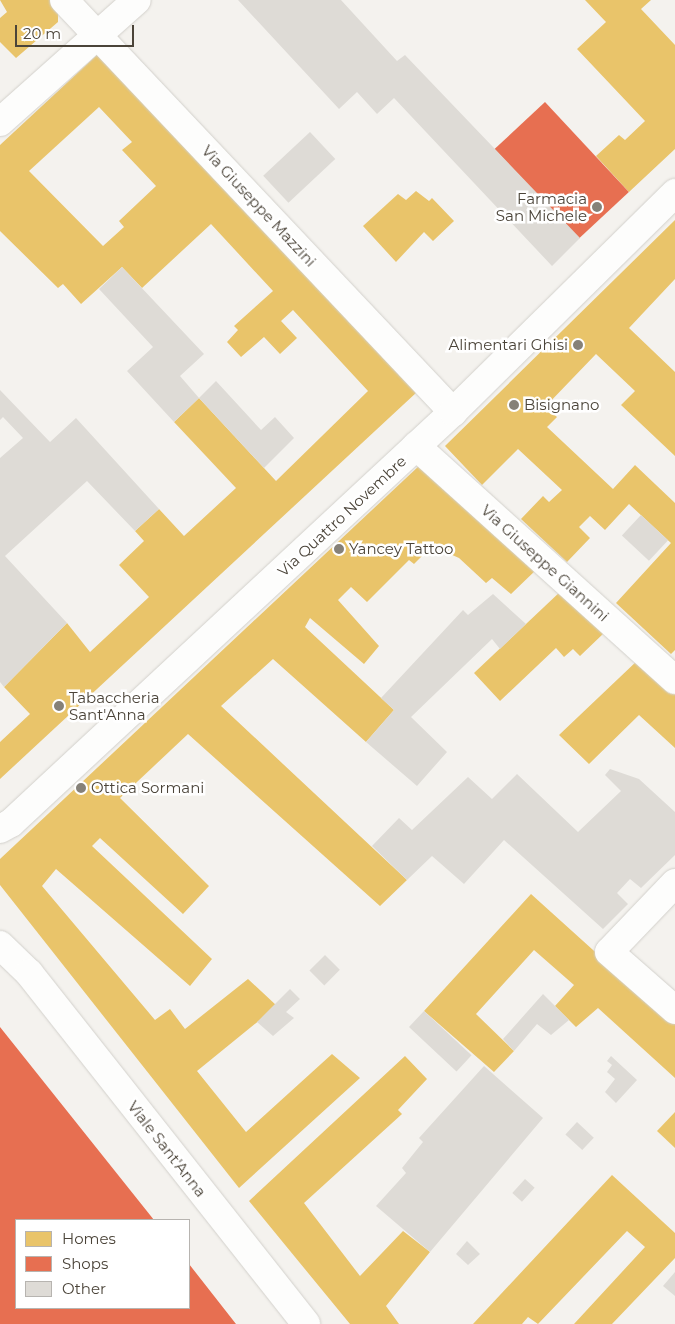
<!DOCTYPE html>
<style>
body{margin:0}
#map{position:relative;width:675px;height:1324px;overflow:hidden;background:#f4f2ee;font-family:Montserrat,sans-serif}
div>[style]{position:absolute}
.homes>*{inset:0;background:#e9c46a}
.shops>*{inset:0;background:#e76f51;transform-origin:0 0}
.building>*{inset:0;background:#dedbd6;transform-origin:0 0}
.roads{filter:drop-shadow(0 0 1px #d2d0cb) drop-shadow(0 0 1px #d2d0cb)}
.minor>*{height:28px;margin:-14px;padding:0 14px;transform-origin:14px;border-radius:14px;background:#fdfdfc}
.dots>*{width:14px;height:14px;translate:-50% -50%;box-sizing:border-box;border:2px solid #fff;border-radius:50%}
span{translate:-50% -50%;white-space:nowrap;text-align:center;line-height:1.15;-webkit-text-stroke:5px #fff;paint-order:stroke}
.poi-label{font-size:15px;color:#4b4439}
.right{translate:-100% -50%;text-align:right}
.left{translate:0 -50%;text-align:left}
.street-label{font-size:15px;color:#4b4439}
.legend{position:absolute;left:15px;top:1219px;width:175px;height:90px;box-sizing:border-box;background:#fff;border:1px solid #b7b4b0;margin:0;padding:6px 9px;list-style:none;font-size:15px;color:#4b4439}
.legend li{display:flex;align-items:center;gap:10px;height:25px}
.legend b{width:25px;border:1px solid #b7b4b0}
.scale{position:absolute;left:15px;top:25px;width:119px;height:22px;box-sizing:border-box;border:2px solid #4b4439;border-top:0;padding-left:6px;font-size:15px;line-height:18px;white-space:nowrap;color:#4b4439;-webkit-text-stroke:4px #fff;paint-order:stroke}
</style>
<div id="map">
<div class="homes">
<i style="clip-path:polygon(0 0,52px 0,58px 7px,58px 22px,16px 58px,0 42px,0 18px,7px 12px)"></i>
<i style="clip-path:polygon(585px 0,651px 0,641px 9px,675px 45px,675px 149px,629px 192px,596px 156px,619px 135px,625px 140px,645px 121px,577px 49px,606px 22px)"></i>
<i style="clip-path:polygon(evenodd,99px 53px,417px 392px,0 779px,0 742px,30px 714px,4px 687px,67px 623px,90px 652px,149px 597px,119px 565px,144px 541px,135px 531px,159px 509px,184px 536px,236px 488px,174px 422px,199px 398px,276px 481px,368px 391px,293px 310px,281px 321px,297px 338px,280px 354px,264px 337px,241px 357px,227px 342px,238px 330px,234px 326px,273px 291px,211px 224px,142px 288px,122px 267px,81px 304px,63px 284px,58px 288px,0 231px,0 145px,99px 53px,99px 107px,132px 142px,122px 150px,156px 186px,119px 221px,124px 227px,103px 246px,29px 171px,99px 107px)"></i>
<i style="clip-path:polygon(416px 191px,429px 201px,432px 198px,454px 221px,433px 241px,424px 232px,396px 262px,363px 226px,398px 194px,406px 200px)"></i>
<i style="clip-path:polygon(675px 220px,675px 279px,629px 328px,675px 372px,675px 456px,621px 405px,635px 391px,596px 354px,546px 406px,557px 417px,547px 427px,613px 489px,635px 465px,675px 503px,675px 650px,671px 654px,616px 603px,671px 543px,629px 504px,605px 530px,590px 516px,579px 527px,590px 538px,567px 562px,521px 519px,543px 496px,549px 502px,562px 490px,518px 449px,482px 485px,445px 446px)"></i>
<i style="clip-path:polygon(421px 464px,537px 569px,511px 594px,492px 578px,486px 583px,459px 558px,432px 546px,414px 564px,409px 560px,367px 602px,351px 587px,338px 600px,379px 646px,364px 664px,310px 618px,305px 627px,394px 710px,366px 742px,273px 659px,221px 706px,407px 880px,380px 906px,188px 734px,120px 798px,209px 886px,183px 914px,100px 838px,92px 846px,212px 959px,190px 986px,56px 869px,42px 886px,155px 1020px,170px 1009px,185px 1029px,248px 979px,277px 1006px,197px 1071px,246px 1132px,332px 1054px,360px 1078px,239px 1188px,0 885px,0 859px)"></i>
<i style="clip-path:polygon(562px 590px,604px 633px,580px 656px,573px 649px,564px 657px,556px 648px,500px 701px,474px 673px)"></i>
<i style="clip-path:polygon(639px 659px,675px 693px,675px 748px,639px 715px,589px 764px,559px 735px)"></i>
<i style="clip-path:polygon(531px 894px,675px 1024px,675px 1078px,598px 1008px,576px 1027px,555px 1006px,574px 985px,534px 950px,476px 1014px,514px 1051px,494px 1072px,424px 1011px)"></i>
<i style="clip-path:polygon(405px 1056px,427px 1079px,398px 1110px,402px 1114px,304px 1203px,360px 1276px,403px 1231px,430px 1252px,386px 1306px,399px 1324px,350px 1324px,249px 1201px)"></i>
<i style="clip-path:polygon(675px 1112px,675px 1148px,657px 1131px)"></i>
<i style="clip-path:polygon(612px 1175px,675px 1233px,675px 1258px,612px 1324px,574px 1324px,645px 1247px,627px 1231px,538px 1324px,528px 1317px,522px 1324px,473px 1324px)"></i>
</div>
<div class="shops">
<i style="left:545px;top:102px;width:123px;height:69px;rotate:47deg"></i>
<i style="clip-path:polygon(0 1027px,154px 1220px,16px 1220px,16px 1308px,189px 1308px,189px 1264px,236px 1324px,0 1324px)"></i>
</div>
<div class="building">
<i style="clip-path:polygon(238px 0,341px 0,397px 61px,405px 55px,580px 238px,552px 266px,394px 98px,377px 114px,357px 92px,339px 109px)"></i>
<i style="left:310px;top:132px;width:37px;height:64px;rotate:47deg"></i>
<i style="clip-path:polygon(122px 267px,204px 354px,180px 376px,199px 398px,174px 422px,127px 371px,153px 347px,99px 289px)"></i>
<i style="clip-path:polygon(216px 381px,261px 430px,275px 417px,294px 438px,264px 468px,199px 398px)"></i>
<i style="clip-path:polygon(0 390px,50px 442px,76px 418px,159px 509px,135px 531px,87px 481px,5px 556px,67px 623px,4px 687px,0 682px,0 458px,23px 438px,3px 417px,0 420px)"></i>
<i style="left:641px;top:515px;width:37px;height:28px;rotate:43deg"></i>
<i style="clip-path:polygon(493px 594px,526px 624px,500px 649px,492px 639px,411px 717px,447px 752px,417px 786px,366px 742px,394px 710px,381px 698px,463px 610px,468px 615px)"></i>
<i style="clip-path:polygon(610px 769px,639px 779px,675px 812px,675px 855px,641px 888px,630px 879px,617px 893px,628px 904px,603px 929px,504px 840px,464px 884px,432px 856px,407px 880px,372px 846px,399px 818px,412px 830px,468px 777px,492px 799px,517px 774px,578px 832px,621px 791px,605px 775px)"></i>
<i style="left:325px;top:955px;width:21px;height:22px;rotate:45deg"></i>
<i style="clip-path:polygon(290px 989px,300px 999px,286px 1012px,294px 1018px,273px 1036px,257px 1022px)"></i>
<i style="clip-path:polygon(543px 994px,569px 1020px,551px 1035px,537px 1024px,514px 1051px,503px 1039px)"></i>
<i style="left:424px;top:1011px;width:65px;height:22px;rotate:43deg"></i>
<i style="clip-path:polygon(611px 1056px,637px 1080px,616px 1103px,605px 1092px,615px 1079px,607px 1072px,612px 1065px,607px 1061px)"></i>
<i style="clip-path:polygon(484px 1066px,543px 1118px,430px 1252px,376px 1206px,406px 1173px,402px 1168px,423px 1142px,419px 1138px)"></i>
<i style="left:577px;top:1122px;width:23px;height:17px;rotate:43deg"></i>
<i style="left:525px;top:1179px;width:13px;height:19px;rotate:42deg"></i>
<i style="clip-path:polygon(467px 1241px,480px 1254px,468px 1265px,456px 1254px)"></i>
<i style="clip-path:polygon(675px 1272px,675px 1296px,663px 1286px)"></i>
</div>
<div class="roads">
<div class="minor">
<i style="left:64px;top:0;width:567px;rotate:46.64deg"></i>
<i style="left:0;top:122px;width:183px;rotate:-41.7deg"></i>
<i style="left:416px;top:446px;width:349px;rotate:42.1deg"></i>
<i style="left:0;top:829px;width:13px;rotate:-29deg"></i>
<i style="left:11px;top:823px;width:604px;rotate:-42.92deg"></i>
<i style="left:453px;top:412px;width:312px;rotate:-44.6deg"></i>
<i style="left:675px;top:883px;width:95px;rotate:133.7deg"></i>
<i style="left:609px;top:952px;width:88px;rotate:41.3deg"></i>
<i style="left:0;top:945px;width:40px;rotate:44deg"></i>
<i style="left:29px;top:973px;width:447px;rotate:51.7deg"></i>
</div>
</div>
<div class="dots">
<i style="left:597px;top:207px;background:#868178"></i>
<i style="left:578px;top:345px;background:#868178"></i>
<i style="left:514px;top:405px;background:#868178"></i>
<i style="left:339px;top:549px;background:#868178"></i>
<i style="left:59px;top:706px;background:#868178"></i>
<i style="left:81px;top:788px;background:#868178"></i>
</div>
<div class="poi-label">
<span class="right" style="left:587px;top:207px">Farmacia<br>San Michele</span>
<span class="right" style="left:568px;top:345px">Alimentari Ghisi</span>
<span class="left" style="left:524px;top:405px">Bisignano</span>
<span class="left" style="left:349px;top:549px">Yancey Tattoo</span>
<span class="left" style="left:69px;top:706px">Tabaccheria<br>Sant'Anna</span>
<span class="left" style="left:91px;top:788px">Ottica Sormani</span>
</div>
<div class="street-label">
<span style="left:259px;top:206px;rotate:47deg">Via Giuseppe Mazzini</span>
<span style="left:342px;top:516px;rotate:-43deg">Via Quattro Novembre</span>
<span style="left:545px;top:563px;rotate:42deg">Via Giuseppe Giannini</span>
<span style="left:167px;top:1149px;rotate:52deg">Viale Sant'Anna</span>
</div>
<ul class="legend">
<li><b style="height:14px;background:#e9c46a"></b>Homes</li>
<li><b style="height:14px;background:#e76f51"></b>Shops</li>
<li><b style="height:14px;background:#dedbd6"></b>Other</li>
</ul>
<div class="scale">20 m</div>
</div>
